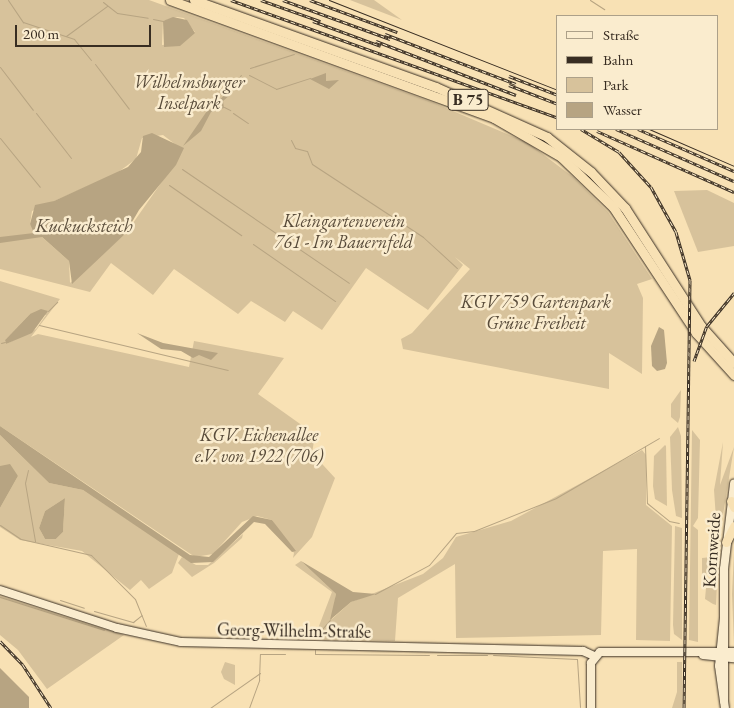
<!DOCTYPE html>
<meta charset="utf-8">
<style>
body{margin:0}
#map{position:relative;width:734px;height:708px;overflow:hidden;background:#f8e1b4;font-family:"EB Garamond",serif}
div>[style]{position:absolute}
.green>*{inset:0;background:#d7c29b}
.water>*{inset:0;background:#b7a482}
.stream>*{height:1px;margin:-0.5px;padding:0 0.5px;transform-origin:0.5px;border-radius:0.5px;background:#b7a482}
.roads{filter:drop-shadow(0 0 1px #382d22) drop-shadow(0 0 1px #382d22)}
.secondary>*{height:8px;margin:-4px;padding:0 4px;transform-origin:4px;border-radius:4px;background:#faecce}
.trunk>*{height:9px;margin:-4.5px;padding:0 4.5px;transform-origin:4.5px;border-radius:4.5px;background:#f8e1b4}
.tram>*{height:1px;margin:-0.5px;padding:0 0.5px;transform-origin:0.5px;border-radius:0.5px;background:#382d22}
.rail>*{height:3px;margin-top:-1.5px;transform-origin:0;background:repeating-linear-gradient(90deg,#faecce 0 4px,#382d22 0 8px);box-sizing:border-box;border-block:1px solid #382d22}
span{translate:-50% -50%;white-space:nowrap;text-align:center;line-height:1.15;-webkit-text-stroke:5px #faecce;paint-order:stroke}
.shield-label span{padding:1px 4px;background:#faecce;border:1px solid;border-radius:4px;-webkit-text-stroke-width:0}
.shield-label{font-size:16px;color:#382d22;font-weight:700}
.park-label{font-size:18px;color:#584b3a;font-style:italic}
.street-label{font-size:18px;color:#382d22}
.water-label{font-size:19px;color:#5e513f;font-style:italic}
.legend{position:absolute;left:556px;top:15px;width:162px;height:115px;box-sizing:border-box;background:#faecce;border:1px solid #aca089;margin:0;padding:6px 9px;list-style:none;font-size:15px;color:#382d22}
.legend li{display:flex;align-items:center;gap:10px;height:25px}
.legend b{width:25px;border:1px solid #aca089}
.scale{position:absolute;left:15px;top:25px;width:136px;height:22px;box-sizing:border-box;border:2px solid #382d22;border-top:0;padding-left:6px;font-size:15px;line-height:18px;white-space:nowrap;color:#382d22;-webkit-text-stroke:4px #faecce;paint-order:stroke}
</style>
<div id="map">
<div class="green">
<i style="clip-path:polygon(evenodd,0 0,149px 0,434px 103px,528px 143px,573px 177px,608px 212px,652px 279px,637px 284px,643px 298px,642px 374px,609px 353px,609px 389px,403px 349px,401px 339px,412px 333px,470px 269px,455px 257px,463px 265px,428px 310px,366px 268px,322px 330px,293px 311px,285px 322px,251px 301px,238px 314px,174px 269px,153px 295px,111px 263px,90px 292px,0 269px,0 0,177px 17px,184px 18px,195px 32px,182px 43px,162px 45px,163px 21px,177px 17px,0 0,163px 135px,180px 148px,175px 163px,126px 233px,70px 283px,69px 261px,35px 231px,30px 224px,32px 211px,117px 173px,136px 159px,142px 138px,163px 135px)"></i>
<i style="clip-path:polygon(350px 0,374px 0,402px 20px)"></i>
<i style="clip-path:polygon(707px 190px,734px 203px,734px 246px,698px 252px,674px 191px)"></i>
<i style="clip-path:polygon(evenodd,0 281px,60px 299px,31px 337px,38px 334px,189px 367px,194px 341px,284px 358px,258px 394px,303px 426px,314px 441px,312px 453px,335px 478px,312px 537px,293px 558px,294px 553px,272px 520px,257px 516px,242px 522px,213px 554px,195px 557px,0 426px,0 281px,30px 314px,46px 315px,36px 329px,6px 344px,5px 340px,30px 314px)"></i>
<i style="clip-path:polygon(681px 390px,680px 417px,678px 423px,671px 417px,671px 404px)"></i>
<i style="clip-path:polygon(678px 427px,681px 436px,682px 518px,676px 516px,672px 490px,670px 437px)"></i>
<i style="clip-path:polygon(692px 430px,700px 440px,698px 518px,693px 526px,698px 530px,698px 642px,689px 640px)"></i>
<i style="clip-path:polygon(evenodd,0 435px,49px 483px,83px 490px,175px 551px,179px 554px,172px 573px,149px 589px,141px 580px,130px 590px,82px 551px,20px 540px,0 527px,0 508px,18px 476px,0 466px,0 435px,65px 498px,63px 532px,56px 539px,45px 539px,39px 528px,45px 511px,65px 498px)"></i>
<i style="clip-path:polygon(723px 442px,720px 485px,734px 447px,722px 521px,716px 519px,714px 490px)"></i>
<i style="clip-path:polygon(665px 445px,666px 446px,667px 506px,655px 499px,653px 486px,654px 456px)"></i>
<i style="clip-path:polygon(642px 450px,646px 455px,646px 505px,672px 526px,670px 641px,636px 640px,637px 549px,603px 551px,601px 635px,456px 638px,455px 564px,398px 598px,395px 641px,314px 639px,332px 592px,295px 565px,301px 561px,336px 594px,332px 619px,351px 602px,423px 574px,443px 558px,456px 537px,511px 521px)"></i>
<i style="clip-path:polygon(675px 526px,682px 528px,682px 640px,674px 634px,673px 625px)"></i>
<i style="clip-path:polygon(721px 532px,717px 574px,702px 575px,702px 558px,712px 557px,713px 534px)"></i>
<i style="clip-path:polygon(243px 534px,242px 538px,214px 563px,192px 577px,178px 563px,182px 557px,196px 565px,208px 565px)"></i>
<i style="clip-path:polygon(734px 553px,734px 644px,732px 594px)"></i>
<i style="clip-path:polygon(717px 582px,716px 605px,713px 604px,705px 599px,706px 588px)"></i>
<i style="clip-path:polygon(0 596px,124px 635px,47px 689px,18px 650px,0 635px)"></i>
<i style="clip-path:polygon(225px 662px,235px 665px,235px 685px,224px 679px,221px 672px)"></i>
<i style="clip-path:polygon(677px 662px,682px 662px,682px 708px,672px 708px,677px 692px)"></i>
</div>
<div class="water">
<i style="clip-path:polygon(173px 17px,187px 20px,195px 33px,180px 46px,164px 47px,163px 21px)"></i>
<i style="clip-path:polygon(326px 73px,326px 81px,339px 80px,329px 89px,310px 79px)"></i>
<i style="clip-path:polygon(227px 93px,230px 95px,223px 101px,224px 108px,211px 112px,201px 131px,183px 146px,207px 111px)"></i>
<i style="clip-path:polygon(152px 133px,184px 148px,176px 165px,139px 210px,125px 234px,72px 284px,69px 261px,42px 237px,0 243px,0 237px,34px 233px,30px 224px,35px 205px,54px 201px,128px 167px,141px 152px,143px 136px)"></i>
<i style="clip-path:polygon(41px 309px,48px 311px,32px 333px,6px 344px,5px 340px,30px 314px)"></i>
<i style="clip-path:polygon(659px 327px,664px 330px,667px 363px,665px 369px,657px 371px,652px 366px,651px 346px)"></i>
<i style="clip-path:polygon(137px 333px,163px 343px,218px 353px,211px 360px,199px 355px,193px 358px,181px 351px,161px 349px)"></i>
<i style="clip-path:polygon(0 426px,190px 555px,209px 557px,253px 516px,272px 520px,296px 551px,292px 552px,265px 524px,254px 522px,213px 562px,191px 563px,83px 490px,49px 483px,0 435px)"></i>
<i style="clip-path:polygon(10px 464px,18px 476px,0 508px,0 466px)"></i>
<i style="clip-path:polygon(65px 498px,63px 532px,56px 539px,45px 539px,39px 528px,45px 511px)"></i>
<i style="clip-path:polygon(301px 561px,353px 592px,376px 594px,351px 602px,330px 620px,336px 594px)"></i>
<i style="clip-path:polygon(0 668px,29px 697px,29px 708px,0 708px)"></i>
</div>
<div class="stream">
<i style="left:8px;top:0;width:27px;rotate:56deg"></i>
<i style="left:23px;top:22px;width:54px;rotate:18.4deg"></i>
<i style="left:74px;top:39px;width:27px;rotate:51deg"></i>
<i style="left:590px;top:0;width:17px;rotate:33deg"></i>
<i style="left:103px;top:2px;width:18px;rotate:38deg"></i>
<i style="left:117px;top:13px;width:31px;rotate:9deg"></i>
<i style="left:153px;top:19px;width:10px;rotate:11deg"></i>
<i style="left:66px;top:36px;width:51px;rotate:-36.2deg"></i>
<i style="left:95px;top:64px;width:56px;rotate:52.9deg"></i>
<i style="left:0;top:67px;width:54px;rotate:52.5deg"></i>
<i style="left:250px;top:68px;width:46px;rotate:-17.7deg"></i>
<i style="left:249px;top:75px;width:30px;rotate:27deg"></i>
<i style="left:276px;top:89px;width:36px;rotate:-18deg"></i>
<i style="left:228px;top:94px;width:23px;rotate:-56deg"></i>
<i style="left:224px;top:107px;width:7px;rotate:27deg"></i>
<i style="left:36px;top:113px;width:57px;rotate:52.1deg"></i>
<i style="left:233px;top:113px;width:18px;rotate:34deg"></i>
<i style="left:0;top:138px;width:63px;rotate:50.8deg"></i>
<i style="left:291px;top:140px;width:9px;rotate:63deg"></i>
<i style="left:295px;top:148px;width:12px;rotate:14deg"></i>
<i style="left:307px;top:151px;width:14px;rotate:69deg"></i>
<i style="left:312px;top:164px;width:133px;rotate:33.3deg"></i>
<i style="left:423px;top:237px;width:46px;rotate:42.4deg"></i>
<i style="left:182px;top:169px;width:202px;rotate:34.3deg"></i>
<i style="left:169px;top:185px;width:88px;rotate:34.8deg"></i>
<i style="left:253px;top:244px;width:100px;rotate:34.8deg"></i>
<i style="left:48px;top:311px;width:13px;rotate:-45deg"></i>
<i style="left:39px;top:325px;width:194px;rotate:13.4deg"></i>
<i style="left:1px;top:343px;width:4px;rotate:-14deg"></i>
<i style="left:645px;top:446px;width:57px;rotate:88deg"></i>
<i style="left:647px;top:503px;width:28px;rotate:39deg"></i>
<i style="left:669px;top:521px;width:10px;rotate:11deg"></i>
<i style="left:28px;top:470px;width:13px;rotate:103deg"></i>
<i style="left:25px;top:483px;width:59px;rotate:80.2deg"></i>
<i style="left:0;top:525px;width:25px;rotate:34deg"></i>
<i style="left:21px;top:539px;width:72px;rotate:12.9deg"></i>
<i style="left:91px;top:555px;width:62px;rotate:45deg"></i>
<i style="left:135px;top:599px;width:29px;rotate:68deg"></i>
<i style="left:375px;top:594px;width:61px;rotate:-28.2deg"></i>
<i style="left:429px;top:565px;width:42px;rotate:-49.8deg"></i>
<i style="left:456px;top:533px;width:18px;rotate:-6deg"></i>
<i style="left:474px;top:531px;width:88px;rotate:-21.9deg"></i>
<i style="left:556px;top:498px;width:119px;rotate:-30.2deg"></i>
<i style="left:0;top:597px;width:109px;rotate:17.6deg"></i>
<i style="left:60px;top:600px;width:25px;rotate:18deg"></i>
<i style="left:94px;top:611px;width:41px;rotate:15.8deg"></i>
<i style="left:133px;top:622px;width:11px;rotate:-38deg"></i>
<i style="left:316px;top:636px;width:21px;rotate:-49deg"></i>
<i style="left:315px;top:650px;width:4px;rotate:90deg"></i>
<i style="left:315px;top:654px;width:114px;rotate:0.5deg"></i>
<i style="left:437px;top:655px;width:50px"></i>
<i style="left:493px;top:655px;width:84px;rotate:2.7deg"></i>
<i style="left:577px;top:659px;width:48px;rotate:86.4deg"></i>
<i style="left:210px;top:708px;width:61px;rotate:-35deg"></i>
<i style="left:249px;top:708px;width:30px;rotate:-70deg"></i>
<i style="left:259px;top:680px;width:26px;rotate:-88deg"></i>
<i style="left:260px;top:654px;width:25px"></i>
</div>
<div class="roads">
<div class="secondary">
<i style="left:0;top:590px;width:123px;rotate:18deg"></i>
<i style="left:117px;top:628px;width:66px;rotate:12.3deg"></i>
<i style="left:181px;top:642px;width:402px;rotate:1.3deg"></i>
<i style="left:583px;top:651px;width:12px;rotate:24deg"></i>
<i style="left:724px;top:618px;width:48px;rotate:95.9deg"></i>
<i style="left:719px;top:666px;width:42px;rotate:81.9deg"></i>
<i style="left:703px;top:655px;width:31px;rotate:6deg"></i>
<i style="left:724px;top:701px;width:132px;rotate:-90deg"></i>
<i style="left:724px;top:569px;width:86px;rotate:-83.3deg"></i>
<i style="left:591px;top:708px;width:45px;rotate:-90deg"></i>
<i style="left:591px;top:663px;width:14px;rotate:-51deg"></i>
<i style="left:600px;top:652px;width:134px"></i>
</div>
<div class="trunk">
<i style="left:170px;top:0;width:345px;rotate:20deg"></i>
<i style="left:494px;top:118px;width:78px;rotate:30.2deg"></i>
<i style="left:561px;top:157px;width:72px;rotate:43.9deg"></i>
<i style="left:613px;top:207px;width:151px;rotate:56.6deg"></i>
<i style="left:696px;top:333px;width:57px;rotate:47.9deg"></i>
<i style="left:194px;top:0;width:257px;rotate:19.8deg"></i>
<i style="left:436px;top:87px;width:122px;rotate:24.2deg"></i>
<i style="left:547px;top:137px;width:56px;rotate:38.5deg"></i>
<i style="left:591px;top:172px;width:50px;rotate:46.6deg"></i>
<i style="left:625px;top:208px;width:140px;rotate:57.2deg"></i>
<i style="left:701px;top:326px;width:50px;rotate:48.3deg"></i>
<i style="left:731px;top:501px;width:7px;rotate:63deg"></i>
<i style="left:726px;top:542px;width:18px;rotate:-63deg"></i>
</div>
</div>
<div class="tram">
<i style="left:329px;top:0;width:246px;rotate:21.5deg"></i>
<i style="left:649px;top:129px;width:93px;rotate:23.5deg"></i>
</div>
<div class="rail">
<i style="left:231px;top:0;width:348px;rotate:19.8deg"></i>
<i style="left:261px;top:0;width:63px;rotate:19.6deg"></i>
<i style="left:283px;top:0;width:114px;rotate:20deg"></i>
<i style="left:310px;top:0;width:93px;rotate:20.2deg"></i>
<i style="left:313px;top:21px;width:72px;rotate:20.2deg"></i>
<i style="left:385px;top:34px;width:140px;rotate:20.9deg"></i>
<i style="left:376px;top:41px;width:150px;rotate:21.1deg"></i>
<i style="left:509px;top:76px;width:53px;rotate:21.2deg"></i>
<i style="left:509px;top:85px;width:53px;rotate:21.2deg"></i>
<i style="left:581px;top:129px;width:44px;rotate:31.2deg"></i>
<i style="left:619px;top:152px;width:47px;rotate:47.6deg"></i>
<i style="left:651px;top:187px;width:51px;rotate:60.9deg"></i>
<i style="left:676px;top:232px;width:50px;rotate:73.7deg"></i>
<i style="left:690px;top:280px;width:428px;rotate:90.8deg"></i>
<i style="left:616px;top:129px;width:129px;rotate:23.8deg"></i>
<i style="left:638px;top:129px;width:105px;rotate:23.6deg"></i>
<i style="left:597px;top:131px;width:150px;rotate:24deg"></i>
<i style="left:694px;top:361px;width:37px;rotate:-70deg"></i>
<i style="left:707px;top:326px;width:43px;rotate:-50.7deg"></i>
<i style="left:0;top:641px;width:33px;rotate:46deg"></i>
<i style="left:23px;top:665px;width:51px;rotate:56.9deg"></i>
</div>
<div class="shield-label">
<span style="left:468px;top:100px">B 75</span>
</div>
<div class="park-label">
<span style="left:189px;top:93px">Wilhelmsburger<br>Inselpark</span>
<span style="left:344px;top:232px">Kleingartenverein<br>761 - Im Bauernfeld</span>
<span style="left:536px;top:313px">KGV 759 Gartenpark<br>Grüne Freiheit</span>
<span style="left:259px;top:446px">KGV. Eichenallee<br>e.V. von 1922 (706)</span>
</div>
<div class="street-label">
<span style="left:712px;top:550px;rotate:-86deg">Kornweide</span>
<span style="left:294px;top:631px;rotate:1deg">Georg-Wilhelm-Straße</span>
</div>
<div class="water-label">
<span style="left:84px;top:226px">Kuckucksteich</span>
</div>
<ul class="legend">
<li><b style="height:6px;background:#faecce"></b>Straße</li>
<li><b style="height:6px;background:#382d22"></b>Bahn</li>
<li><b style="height:14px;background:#d7c29b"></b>Park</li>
<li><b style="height:14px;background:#b7a482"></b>Wasser</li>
</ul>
<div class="scale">200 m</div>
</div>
